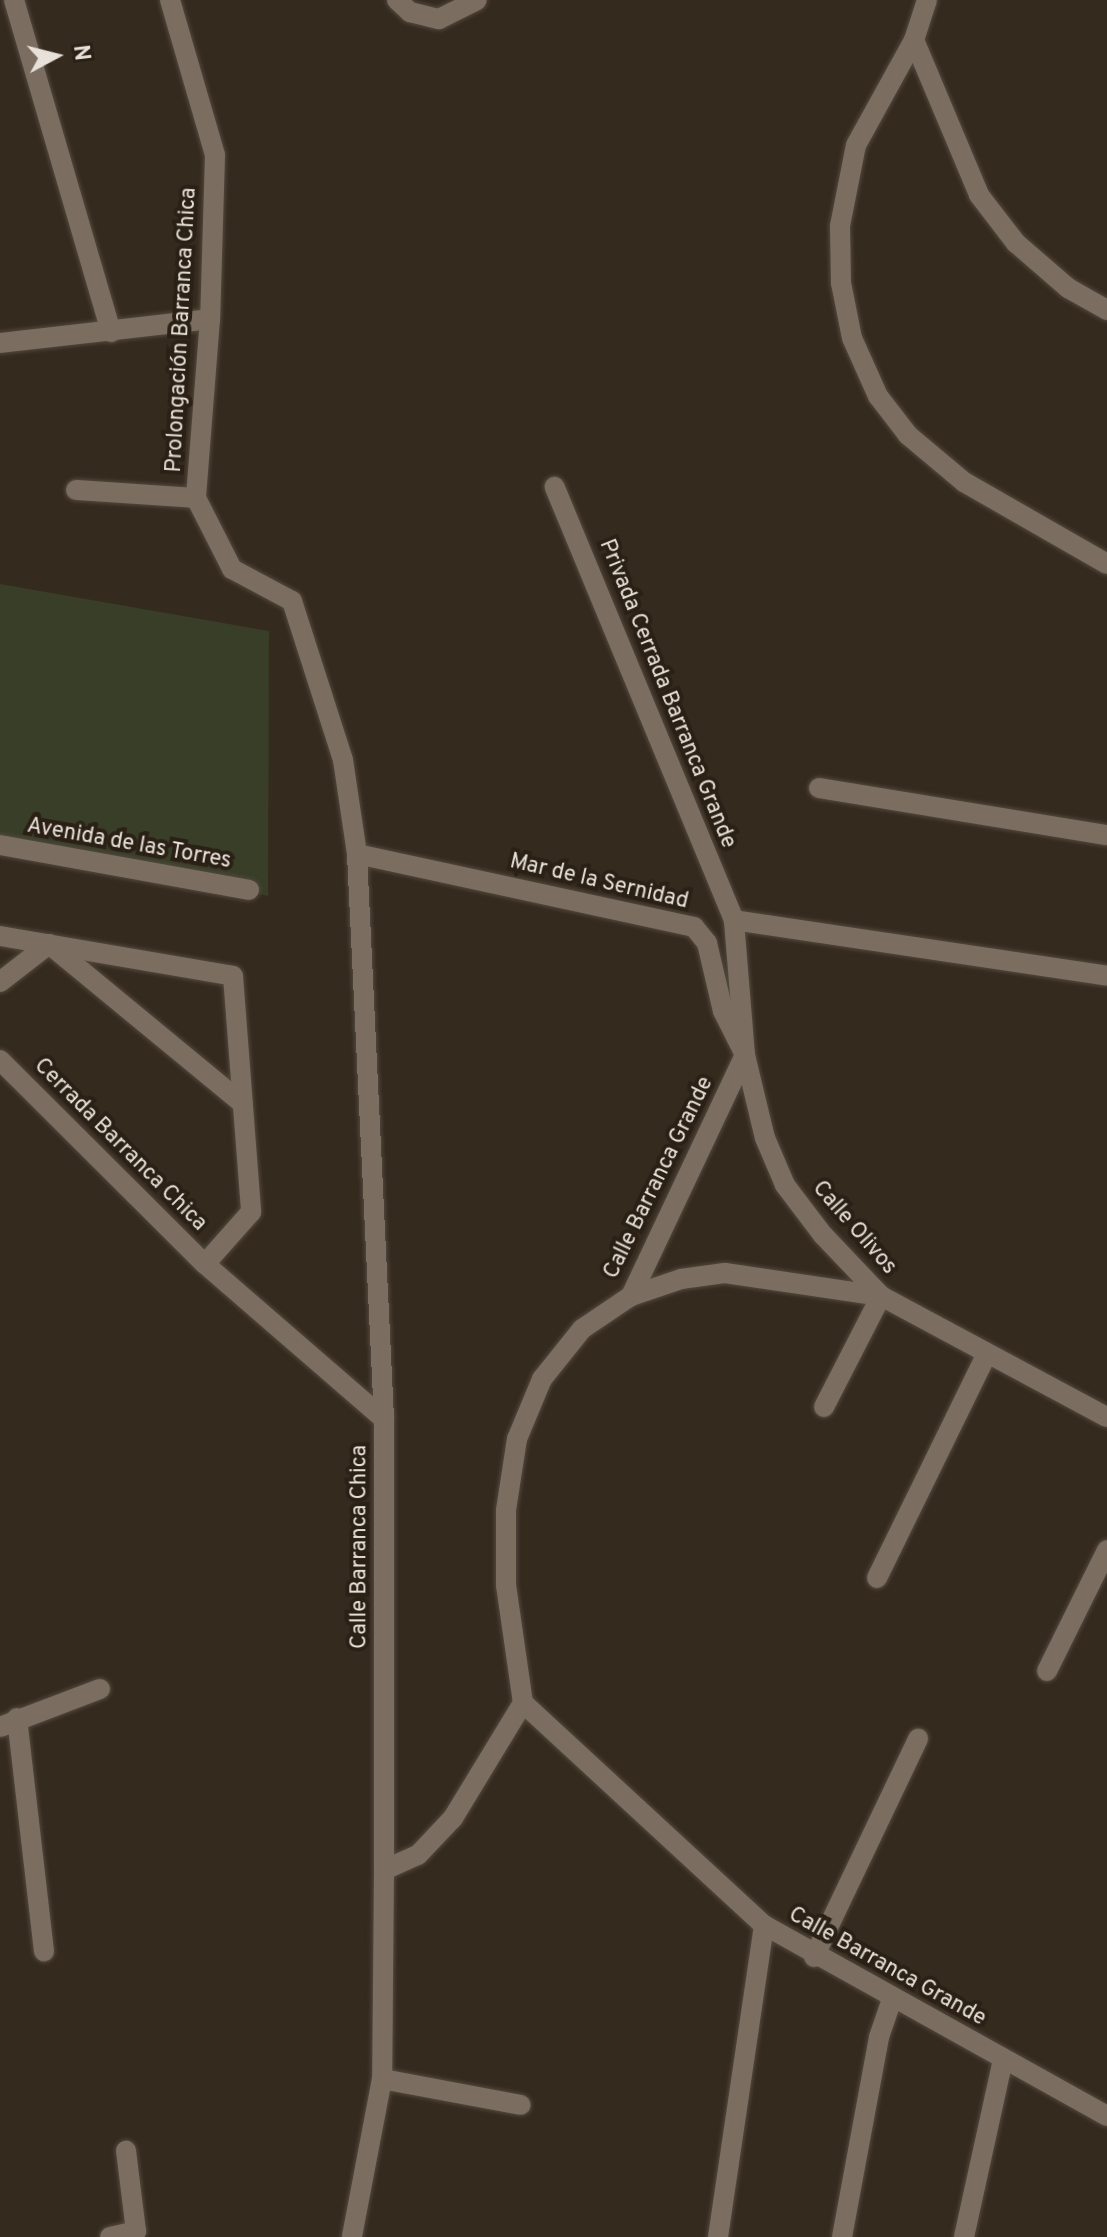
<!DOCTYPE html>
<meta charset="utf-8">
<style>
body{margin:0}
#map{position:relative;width:1107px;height:2237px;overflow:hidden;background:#352a1e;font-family:Overpass,sans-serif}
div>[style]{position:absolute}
.green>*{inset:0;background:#383e28}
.roads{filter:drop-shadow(0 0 2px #52493e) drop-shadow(0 0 2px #52493e)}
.pedestrian>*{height:20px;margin:-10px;padding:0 10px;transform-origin:10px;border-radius:10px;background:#7b6e61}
.minor>*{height:20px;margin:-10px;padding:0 10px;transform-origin:10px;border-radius:10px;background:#7b6e61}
span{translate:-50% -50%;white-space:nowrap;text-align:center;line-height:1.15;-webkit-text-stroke:8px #2b2015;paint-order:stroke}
.street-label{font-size:22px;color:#e8e1d9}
.north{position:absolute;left:16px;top:16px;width:80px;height:80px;-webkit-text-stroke:6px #2b2015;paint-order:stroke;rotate:83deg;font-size:22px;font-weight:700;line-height:32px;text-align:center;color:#e8e1d9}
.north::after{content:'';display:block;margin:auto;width:28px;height:36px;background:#e8e1d9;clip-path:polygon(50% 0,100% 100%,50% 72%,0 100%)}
</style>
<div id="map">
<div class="green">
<i style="clip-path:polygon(0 584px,269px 631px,268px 896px,0 840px)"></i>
</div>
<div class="roads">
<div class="pedestrian">
<i style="left:0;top:845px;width:253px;rotate:10.2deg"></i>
</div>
<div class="minor">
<i style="left:14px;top:0;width:346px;rotate:73.7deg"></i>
<i style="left:170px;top:0;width:161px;rotate:73.8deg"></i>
<i style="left:215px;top:155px;width:164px;rotate:91.7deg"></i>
<i style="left:210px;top:319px;width:180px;rotate:94.5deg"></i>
<i style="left:196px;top:498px;width:80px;rotate:63.1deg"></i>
<i style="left:232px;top:569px;width:68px;rotate:28.1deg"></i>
<i style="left:292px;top:601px;width:167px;rotate:72.2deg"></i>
<i style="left:343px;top:760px;width:95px;rotate:81.5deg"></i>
<i style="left:357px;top:854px;width:566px;rotate:87.26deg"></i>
<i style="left:384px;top:1419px;width:451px;rotate:90deg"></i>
<i style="left:384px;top:1870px;width:209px;rotate:90.5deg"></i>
<i style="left:382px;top:2079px;width:161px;rotate:100.8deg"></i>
<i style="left:397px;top:0;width:18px;rotate:43deg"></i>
<i style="left:410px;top:12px;width:30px;rotate:14deg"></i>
<i style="left:439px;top:19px;width:42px;rotate:-26.6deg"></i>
<i style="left:927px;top:0;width:42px;rotate:108deg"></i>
<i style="left:914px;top:40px;width:120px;rotate:118.9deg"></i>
<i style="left:856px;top:145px;width:83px;rotate:101.2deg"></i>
<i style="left:840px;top:226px;width:57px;rotate:89deg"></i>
<i style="left:841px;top:283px;width:56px;rotate:78.7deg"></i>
<i style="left:852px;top:338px;width:64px;rotate:65.9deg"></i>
<i style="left:878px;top:396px;width:49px;rotate:52.4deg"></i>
<i style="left:908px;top:435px;width:73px;rotate:40deg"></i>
<i style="left:964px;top:482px;width:165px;rotate:29.8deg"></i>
<i style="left:914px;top:40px;width:168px;rotate:67.2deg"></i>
<i style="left:979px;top:195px;width:61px;rotate:52.4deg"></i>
<i style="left:1016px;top:243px;width:69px;rotate:40.9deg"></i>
<i style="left:1068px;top:288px;width:45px;rotate:29.4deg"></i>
<i style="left:0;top:343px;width:211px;rotate:-6.5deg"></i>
<i style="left:76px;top:490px;width:120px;rotate:3.8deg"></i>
<i style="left:819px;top:788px;width:292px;rotate:9.3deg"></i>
<i style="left:357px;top:854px;width:345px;rotate:12.2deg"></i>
<i style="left:694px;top:927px;width:21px;rotate:51deg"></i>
<i style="left:707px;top:943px;width:70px;rotate:76.8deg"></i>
<i style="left:723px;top:1011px;width:49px;rotate:63.4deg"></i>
<i style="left:745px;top:1055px;width:85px;rotate:76.5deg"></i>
<i style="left:765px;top:1138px;width:51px;rotate:66.9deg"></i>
<i style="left:785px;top:1185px;width:63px;rotate:52.8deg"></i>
<i style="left:823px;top:1235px;width:84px;rotate:46.4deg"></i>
<i style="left:881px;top:1296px;width:256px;rotate:28.2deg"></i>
<i style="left:734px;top:920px;width:377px;rotate:8.5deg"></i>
<i style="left:0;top:936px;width:236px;rotate:9.7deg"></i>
<i style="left:233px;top:976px;width:237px;rotate:85.6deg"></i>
<i style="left:251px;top:1212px;width:69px;rotate:131.5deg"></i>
<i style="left:0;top:982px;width:62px;rotate:-37.8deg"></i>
<i style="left:49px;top:944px;width:251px;rotate:39.5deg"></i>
<i style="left:0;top:1060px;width:289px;rotate:44.9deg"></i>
<i style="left:205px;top:1264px;width:237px;rotate:40.9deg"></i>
<i style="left:631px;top:1296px;width:53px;rotate:-18.8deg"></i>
<i style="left:681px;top:1279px;width:44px;rotate:-7.8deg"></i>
<i style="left:725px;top:1273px;width:158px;rotate:8.4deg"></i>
<i style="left:824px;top:1407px;width:125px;rotate:-62.8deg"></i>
<i style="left:877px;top:1578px;width:250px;rotate:-63.9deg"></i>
<i style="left:1047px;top:1671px;width:135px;rotate:-63.6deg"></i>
<i style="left:523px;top:1703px;width:328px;rotate:42.7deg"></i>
<i style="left:764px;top:1925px;width:393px;rotate:29.1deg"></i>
<i style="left:17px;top:1718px;width:235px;rotate:83.4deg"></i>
<i style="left:0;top:1727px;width:107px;rotate:-20.8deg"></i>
<i style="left:384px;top:1870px;width:37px;rotate:-24deg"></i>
<i style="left:418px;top:1855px;width:51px;rotate:-46.6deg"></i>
<i style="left:453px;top:1818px;width:135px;rotate:-58.7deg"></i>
<i style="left:523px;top:1703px;width:119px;rotate:-98.2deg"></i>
<i style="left:506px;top:1585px;width:75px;rotate:-90deg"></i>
<i style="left:506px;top:1510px;width:72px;rotate:-81.2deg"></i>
<i style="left:517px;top:1439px;width:65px;rotate:-67.4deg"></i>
<i style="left:542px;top:1379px;width:64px;rotate:-51.3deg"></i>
<i style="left:582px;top:1329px;width:59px;rotate:-34deg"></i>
<i style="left:631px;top:1296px;width:267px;rotate:-64.7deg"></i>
<i style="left:745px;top:1055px;width:135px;rotate:-94.7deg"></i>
<i style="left:734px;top:920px;width:469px;rotate:-112.5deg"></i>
<i style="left:814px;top:1957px;width:242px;rotate:-64.5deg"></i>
<i style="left:382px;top:2079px;width:141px;rotate:10.6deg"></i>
<i style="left:110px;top:2237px;width:27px;rotate:-13deg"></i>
<i style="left:136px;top:2231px;width:81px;rotate:-97.1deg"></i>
<i style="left:718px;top:2237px;width:315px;rotate:-81.6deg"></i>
<i style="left:842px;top:2237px;width:203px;rotate:-79.5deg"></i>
<i style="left:879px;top:2037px;width:40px;rotate:-71.1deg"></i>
<i style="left:964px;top:2237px;width:181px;rotate:-77.6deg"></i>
</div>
</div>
<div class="street-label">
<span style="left:182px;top:330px;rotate:-87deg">Prolongación Barranca Chica</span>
<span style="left:667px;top:694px;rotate:68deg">Privada Cerrada Barranca Grande</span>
<span style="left:129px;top:844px;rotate:10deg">Avenida de las Torres</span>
<span style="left:599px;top:882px;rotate:13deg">Mar de la Sernidad</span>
<span style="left:120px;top:1145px;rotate:45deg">Cerrada Barranca Chica</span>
<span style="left:659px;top:1178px;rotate:-64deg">Calle Barranca Grande</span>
<span style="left:854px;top:1228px;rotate:49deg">Calle Olivos</span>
<span style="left:360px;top:1547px;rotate:-90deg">Calle Barranca Chica</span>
<span style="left:887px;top:1967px;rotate:29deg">Calle Barranca Grande</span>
</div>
<div class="north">N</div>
</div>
